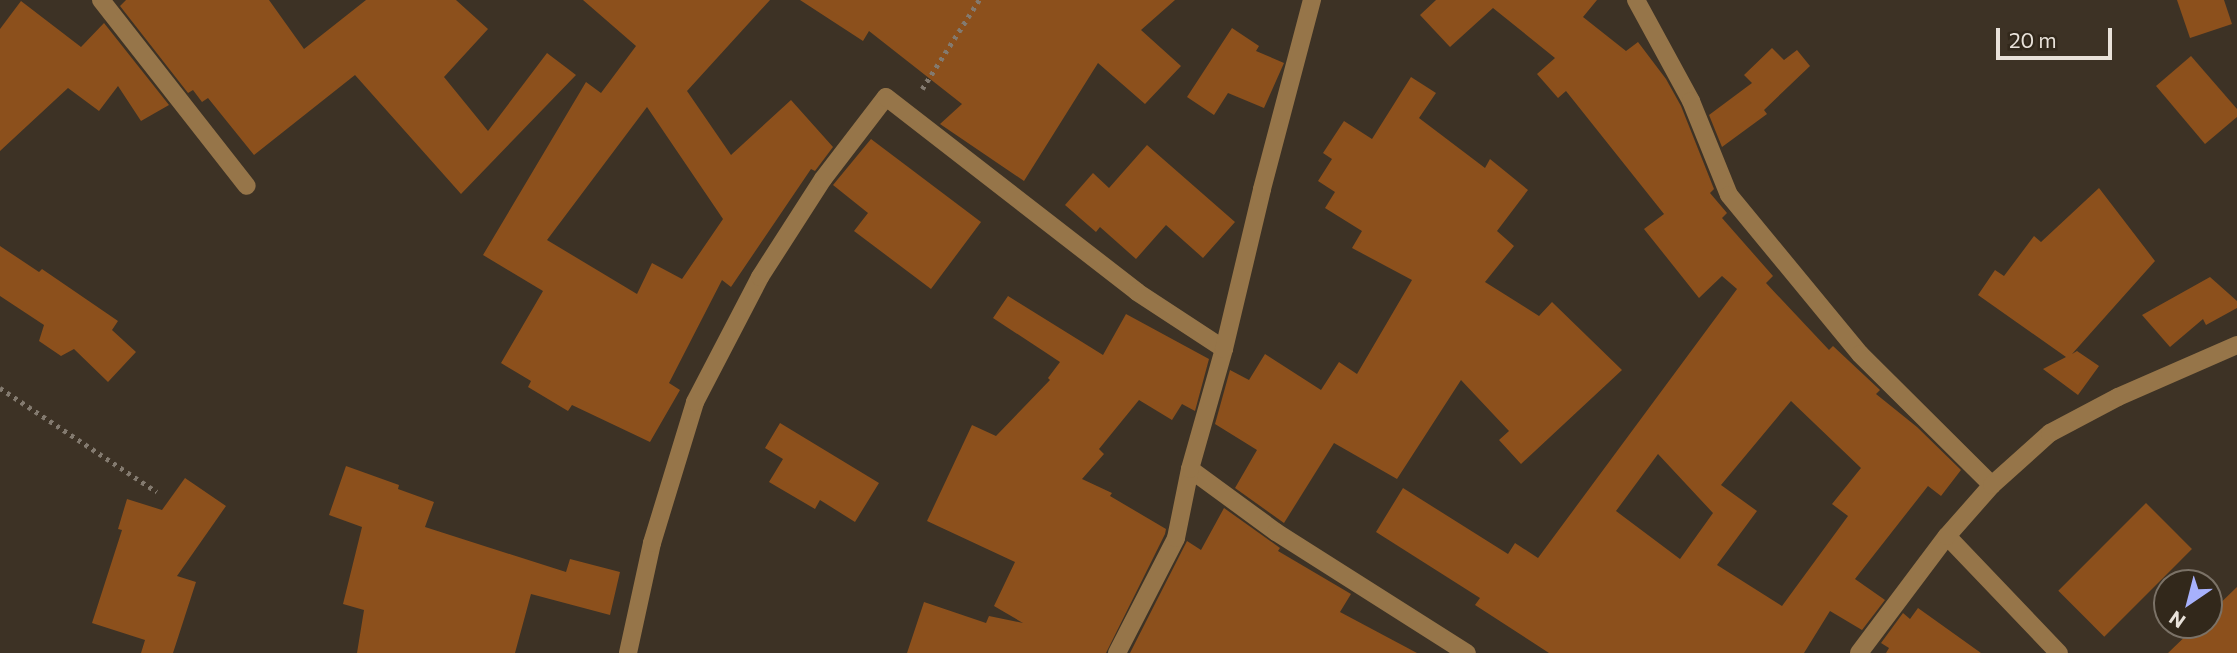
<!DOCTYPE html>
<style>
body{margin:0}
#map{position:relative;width:2237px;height:653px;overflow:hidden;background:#3d3225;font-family:Commissioner,sans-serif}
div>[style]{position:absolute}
.building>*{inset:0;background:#8c501c;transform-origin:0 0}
.path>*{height:4.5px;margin-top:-2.25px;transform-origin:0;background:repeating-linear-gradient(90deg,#837a6f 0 3.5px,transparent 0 8.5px)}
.minor>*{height:18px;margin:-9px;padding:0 9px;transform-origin:9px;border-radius:9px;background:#967549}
span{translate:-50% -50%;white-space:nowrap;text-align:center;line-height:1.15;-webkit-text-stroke:5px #32281b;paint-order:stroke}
.north{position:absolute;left:2153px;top:569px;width:70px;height:70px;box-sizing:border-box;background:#32281b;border:2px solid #7b7267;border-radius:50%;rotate:215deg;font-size:19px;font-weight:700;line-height:28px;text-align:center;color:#e9e2da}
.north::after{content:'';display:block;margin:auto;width:24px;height:32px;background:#a7b1fc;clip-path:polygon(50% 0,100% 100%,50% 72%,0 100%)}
.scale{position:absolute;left:1996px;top:28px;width:116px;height:32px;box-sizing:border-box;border:4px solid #e9e2da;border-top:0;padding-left:9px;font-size:21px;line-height:24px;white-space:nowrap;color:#e9e2da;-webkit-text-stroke:5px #32281b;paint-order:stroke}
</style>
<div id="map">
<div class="building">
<i style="clip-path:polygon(126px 0,269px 0,304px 49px,366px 0,456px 0,488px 29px,444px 77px,488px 131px,547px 53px,576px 75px,461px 194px,355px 75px,254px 155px,208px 98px,202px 102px,193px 90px,188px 93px,120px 6px)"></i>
<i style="clip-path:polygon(evenodd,583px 0,770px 0,687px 91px,731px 155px,791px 100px,833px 147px,815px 171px,811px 169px,731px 287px,722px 280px,669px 383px,680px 390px,650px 442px,572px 405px,568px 411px,528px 387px,531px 381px,501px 363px,543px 291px,483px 255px,586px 82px,601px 93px,636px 46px,583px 0,647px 107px,723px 219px,682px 279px,652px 263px,637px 294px,547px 240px,647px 107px)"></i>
<i style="clip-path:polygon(800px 0,1175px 0,1141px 30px,1181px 66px,1145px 104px,1098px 63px,1024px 181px,940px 124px,962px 104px,869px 31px,863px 41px)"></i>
<i style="clip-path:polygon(evenodd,1436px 0,1597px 0,1583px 17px,1626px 51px,1638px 42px,1666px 79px,1681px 106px,1714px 189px,1710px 193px,1727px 213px,1722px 218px,1773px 276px,1766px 283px,1829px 350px,1833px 346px,1880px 390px,1876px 394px,1917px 427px,1961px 470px,1941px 496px,1928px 486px,1855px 579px,1885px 600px,1862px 630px,1830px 611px,1804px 653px,1549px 653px,1475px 605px,1480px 598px,1376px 532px,1403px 488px,1508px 554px,1515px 543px,1538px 558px,1737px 289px,1722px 276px,1699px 298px,1644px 229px,1664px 214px,1566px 91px,1558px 98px,1537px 74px,1555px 58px,1493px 8px,1450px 47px,1420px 15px,1436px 0,1791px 401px,1861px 468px,1832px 504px,1848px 516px,1782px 606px,1717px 565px,1757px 511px,1721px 485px,1791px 401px,1436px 0,1658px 454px,1713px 513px,1680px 559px,1616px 511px,1658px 454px)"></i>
<i style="clip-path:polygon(2177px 0,2224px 0,2232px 24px,2190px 38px)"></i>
<i style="clip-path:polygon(21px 1px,81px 47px,104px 23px,169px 105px,141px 121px,118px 86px,99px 111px,68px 88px,0 151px,0 29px)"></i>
<i style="clip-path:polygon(1232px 28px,1259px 46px,1256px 51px,1284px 63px,1264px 108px,1228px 93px,1214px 115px,1187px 97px)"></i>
<i style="clip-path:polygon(1772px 48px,1784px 60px,1797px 50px,1810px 66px,1764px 110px,1767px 114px,1722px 147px,1709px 115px,1752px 83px,1744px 75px)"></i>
<i style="clip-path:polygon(2191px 56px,2237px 109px,2237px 117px,2205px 144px,2156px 86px)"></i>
<i style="clip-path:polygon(1411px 77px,1436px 93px,1419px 118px,1485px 168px,1490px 159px,1528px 190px,1497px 231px,1514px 246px,1485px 282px,1539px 316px,1552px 302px,1622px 370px,1521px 464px,1499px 440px,1509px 431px,1461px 380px,1397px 479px,1334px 443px,1284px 523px,1235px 488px,1257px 450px,1215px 424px,1230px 370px,1249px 380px,1265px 354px,1321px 390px,1339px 362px,1357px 374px,1412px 280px,1352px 248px,1362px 231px,1325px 208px,1335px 192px,1318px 181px,1332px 159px,1323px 153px,1344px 121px,1372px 139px)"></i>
<i style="clip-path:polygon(871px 139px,981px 222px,931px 289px,854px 231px,868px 213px,833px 185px)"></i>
<i style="clip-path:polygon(1147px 145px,1235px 222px,1203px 258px,1166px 225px,1136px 259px,1100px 227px,1096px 232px,1065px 205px,1093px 173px,1109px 188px)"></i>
<i style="clip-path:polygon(2099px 188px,2155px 261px,2072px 354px,2077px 351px,2099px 366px,2078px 395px,2043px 369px,2066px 357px,1978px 295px,1995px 270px,2004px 276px,2034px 236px,2041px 242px)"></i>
<i style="clip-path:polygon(0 246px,39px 272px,42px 269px,118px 321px,112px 330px,136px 352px,108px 382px,74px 349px,61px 356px,39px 341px,44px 325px,0 296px)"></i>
<i style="clip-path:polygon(2210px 277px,2237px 301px,2237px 308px,2206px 325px,2203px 319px,2170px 347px,2142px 315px)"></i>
<i style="clip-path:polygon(1008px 296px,1103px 355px,1126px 314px,1209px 359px,1195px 411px,1182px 404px,1172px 420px,1139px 400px,1099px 449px,1104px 454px,1082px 479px,1112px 493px,1110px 496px,1166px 529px,1165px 534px,1106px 653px,907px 653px,924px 602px,986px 623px,989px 616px,1023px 623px,994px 606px,1015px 562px,927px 521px,972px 425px,996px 436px,1050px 380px,1048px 378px,1060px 362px,993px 318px)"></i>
<i style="clip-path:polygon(780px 423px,879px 483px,855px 522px,820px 500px,815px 509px,769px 482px,783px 459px,765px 448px)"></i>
<i style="clip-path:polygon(346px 466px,399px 485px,398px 489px,434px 502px,425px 527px,566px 572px,570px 559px,620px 572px,610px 615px,531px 594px,515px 653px,357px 653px,364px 610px,343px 604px,362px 527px,329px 515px)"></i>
<i style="clip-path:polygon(185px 478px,226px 506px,177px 576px,196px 582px,173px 653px,141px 653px,145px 640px,92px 623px,122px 530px,118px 529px,127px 499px,162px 510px)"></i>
<i style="left:2146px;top:503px;width:65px;height:124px;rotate:45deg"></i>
<i style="clip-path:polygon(1224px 508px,1280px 548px,1278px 551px,1351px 594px,1340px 612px,1417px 653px,1130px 653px,1187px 541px,1201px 550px)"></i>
<i style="clip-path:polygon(2237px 587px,2237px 653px,2168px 653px,2197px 625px,2209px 625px,2209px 614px)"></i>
<i style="clip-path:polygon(1918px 608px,1981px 653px,1886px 653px,1889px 648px,1881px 643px,1903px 613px,1910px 619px)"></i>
</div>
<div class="path">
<i style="left:922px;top:89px;width:106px;rotate:-57.4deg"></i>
<i style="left:0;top:388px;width:188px;rotate:33.5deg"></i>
</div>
<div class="minor">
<i style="left:101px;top:0;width:236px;rotate:51.9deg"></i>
<i style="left:1636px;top:0;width:115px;rotate:61.4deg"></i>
<i style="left:1691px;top:101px;width:101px;rotate:68deg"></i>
<i style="left:1729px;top:195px;width:206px;rotate:50.5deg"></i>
<i style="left:1860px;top:354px;width:186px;rotate:44.8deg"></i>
<i style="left:1190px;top:469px;width:107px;rotate:36.2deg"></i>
<i style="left:1276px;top:532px;width:226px;rotate:32.4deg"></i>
<i style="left:1947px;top:536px;width:162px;rotate:46.3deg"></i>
<i style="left:628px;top:653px;width:113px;rotate:-77.7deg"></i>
<i style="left:652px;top:543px;width:147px;rotate:-73deg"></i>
<i style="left:695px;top:402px;width:141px;rotate:-62.5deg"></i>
<i style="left:760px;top:277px;width:117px;rotate:-57.3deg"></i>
<i style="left:823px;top:179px;width:103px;rotate:-52.5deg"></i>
<i style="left:886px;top:97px;width:318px;rotate:37.8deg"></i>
<i style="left:1137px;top:292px;width:104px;rotate:33.2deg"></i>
<i style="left:1117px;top:653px;width:129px;rotate:-62.8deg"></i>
<i style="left:1176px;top:538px;width:70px;rotate:-78.5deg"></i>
<i style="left:1190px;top:469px;width:125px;rotate:-74.2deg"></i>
<i style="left:1224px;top:349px;width:164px;rotate:-76.6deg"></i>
<i style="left:1262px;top:189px;width:196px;rotate:-75.2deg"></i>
<i style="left:1859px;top:653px;width:146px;rotate:-53.1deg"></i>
<i style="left:1947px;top:536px;width:68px;rotate:-48.6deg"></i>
<i style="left:1992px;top:485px;width:78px;rotate:-41.9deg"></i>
<i style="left:2050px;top:433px;width:77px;rotate:-27.9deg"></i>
<i style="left:2118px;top:397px;width:130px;rotate:-23.6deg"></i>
</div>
<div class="north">N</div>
<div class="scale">20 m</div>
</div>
